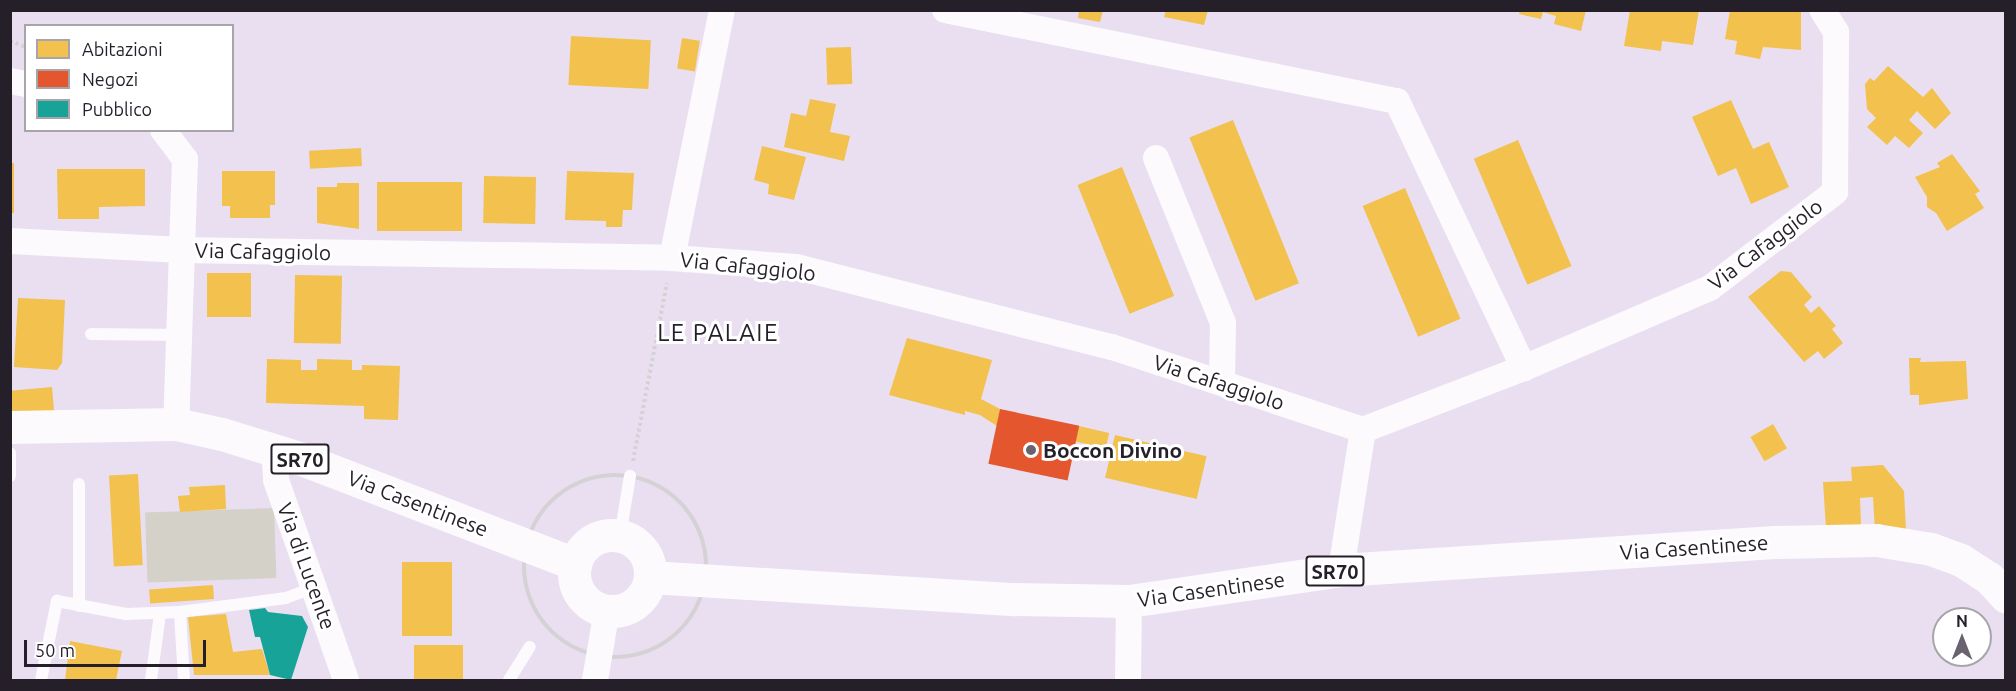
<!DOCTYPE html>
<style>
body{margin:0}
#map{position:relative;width:2016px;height:691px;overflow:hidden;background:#e9dff0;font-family:Ubuntu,sans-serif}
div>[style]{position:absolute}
.green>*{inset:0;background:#d3d1c8;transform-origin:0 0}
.homes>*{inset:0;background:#f2c14e;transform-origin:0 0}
.shops>*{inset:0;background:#e4572e;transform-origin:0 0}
.public>*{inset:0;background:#17a398}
.path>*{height:4px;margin-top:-2px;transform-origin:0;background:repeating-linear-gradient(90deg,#d5d2d6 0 3px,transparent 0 6px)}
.path>.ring{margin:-2px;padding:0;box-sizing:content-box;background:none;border:4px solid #d5d2d6;border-radius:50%}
.service>*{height:12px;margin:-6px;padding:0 6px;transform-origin:6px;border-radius:6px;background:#fcfafd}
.minor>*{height:26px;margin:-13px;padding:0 13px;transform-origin:13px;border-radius:13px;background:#fcfafd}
.primary>*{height:33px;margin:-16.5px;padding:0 16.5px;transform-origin:16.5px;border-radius:16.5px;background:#fcfafd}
.primary>.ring{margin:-16.5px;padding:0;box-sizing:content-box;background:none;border:33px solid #fcfafd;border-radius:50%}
.dots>*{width:16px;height:16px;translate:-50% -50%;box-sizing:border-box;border:3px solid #fff;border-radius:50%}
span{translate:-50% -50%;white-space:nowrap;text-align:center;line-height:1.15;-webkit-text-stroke:6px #fff;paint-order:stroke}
.shield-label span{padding:2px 4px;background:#fff;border:2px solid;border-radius:4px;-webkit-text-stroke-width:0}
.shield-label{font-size:20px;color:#251f2a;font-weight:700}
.street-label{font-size:21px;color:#251f2a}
.poi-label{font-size:21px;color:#251f2a;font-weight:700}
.left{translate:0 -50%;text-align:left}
.quarter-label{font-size:24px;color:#251f2a;letter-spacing:1.5px}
.frame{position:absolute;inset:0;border:12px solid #251f2a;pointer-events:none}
.legend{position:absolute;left:24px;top:24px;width:210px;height:108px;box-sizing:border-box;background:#fff;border:2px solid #a8a5aa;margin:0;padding:8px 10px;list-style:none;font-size:18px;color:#251f2a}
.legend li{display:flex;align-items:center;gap:12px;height:30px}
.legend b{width:30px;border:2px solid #a8a5aa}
.north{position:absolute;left:1932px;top:607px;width:60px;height:60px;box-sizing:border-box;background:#fff;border:2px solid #a8a5aa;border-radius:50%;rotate:0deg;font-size:16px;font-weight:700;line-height:24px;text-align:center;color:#251f2a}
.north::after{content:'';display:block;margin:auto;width:21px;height:27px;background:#6a626f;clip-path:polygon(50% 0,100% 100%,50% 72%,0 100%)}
.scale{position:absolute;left:24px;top:640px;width:182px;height:27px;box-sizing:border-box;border:3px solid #251f2a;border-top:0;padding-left:8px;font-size:18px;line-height:21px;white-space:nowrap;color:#251f2a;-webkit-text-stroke:4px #fff;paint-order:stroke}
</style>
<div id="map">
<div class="green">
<i style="left:274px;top:508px;width:70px;height:129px;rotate:88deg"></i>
</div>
<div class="homes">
<i style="clip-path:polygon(1079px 10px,1103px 10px,1100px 22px,1078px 18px)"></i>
<i style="clip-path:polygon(1166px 10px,1208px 10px,1204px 25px,1164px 17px)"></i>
<i style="clip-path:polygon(1520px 10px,1586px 10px,1581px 31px,1554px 24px,1556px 16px,1543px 12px,1541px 19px,1519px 14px)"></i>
<i style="clip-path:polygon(1630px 10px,1699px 10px,1693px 45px,1662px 41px,1661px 51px,1624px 46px)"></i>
<i style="clip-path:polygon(1730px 10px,1801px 10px,1801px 50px,1763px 47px,1760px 59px,1735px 54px,1737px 41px,1725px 39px)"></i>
<i style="left:571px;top:36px;width:80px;height:49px;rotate:3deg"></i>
<i style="left:682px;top:38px;width:18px;height:31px;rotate:9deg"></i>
<i style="left:851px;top:47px;width:37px;height:25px;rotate:88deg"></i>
<i style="clip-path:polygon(1888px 66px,1923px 97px,1932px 88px,1951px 113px,1935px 129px,1917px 111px,1909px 120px,1923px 133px,1909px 148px,1895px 136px,1887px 145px,1867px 127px,1876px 118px,1867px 109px,1865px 84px,1870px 78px,1874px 81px)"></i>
<i style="clip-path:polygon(810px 99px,836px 104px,830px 132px,850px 136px,844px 161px,784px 147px,791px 113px,806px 116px)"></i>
<i style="clip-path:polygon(1731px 100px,1753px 149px,1769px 142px,1789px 187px,1751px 204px,1736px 168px,1718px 176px,1692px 117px)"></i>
<i style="left:1233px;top:120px;width:176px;height:47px;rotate:68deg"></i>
<i style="left:1518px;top:140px;width:137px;height:48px;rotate:67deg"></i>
<i style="clip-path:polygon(762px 146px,806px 157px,794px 200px,768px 194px,769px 184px,754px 180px)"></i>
<i style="left:361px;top:148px;width:18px;height:52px;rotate:87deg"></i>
<i style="clip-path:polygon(1952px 154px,1980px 191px,1975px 194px,1984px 208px,1947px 231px,1936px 213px,1927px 207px,1927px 197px,1915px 177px,1940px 167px,1937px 163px)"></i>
<i style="left:10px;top:163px;width:4px;height:50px"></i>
<i style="left:1122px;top:167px;width:139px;height:48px;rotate:68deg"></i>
<i style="clip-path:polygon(57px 169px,145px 169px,145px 206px,99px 207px,99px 219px,58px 219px)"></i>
<i style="clip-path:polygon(222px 171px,275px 171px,275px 205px,270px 205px,270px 218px,230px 218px,230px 206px,222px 206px)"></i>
<i style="clip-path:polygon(567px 171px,634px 173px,632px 210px,623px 210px,622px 227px,606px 227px,606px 221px,565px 220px)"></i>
<i style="left:484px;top:176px;width:52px;height:47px;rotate:1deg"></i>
<i style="left:377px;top:182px;width:85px;height:49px"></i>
<i style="clip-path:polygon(337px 183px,359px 183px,359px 229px,317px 223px,317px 187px,337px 187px)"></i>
<i style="left:1405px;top:188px;width:142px;height:46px;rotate:67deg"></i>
<i style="clip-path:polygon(1781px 271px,1791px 272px,1812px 297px,1804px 305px,1811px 313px,1819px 306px,1836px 326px,1832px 329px,1843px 343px,1824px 359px,1818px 351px,1804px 362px,1748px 297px)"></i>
<i style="left:207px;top:273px;width:44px;height:44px"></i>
<i style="left:295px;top:275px;width:47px;height:68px;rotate:1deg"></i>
<i style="clip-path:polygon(18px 298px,65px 300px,62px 363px,57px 370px,14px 367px)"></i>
<i style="clip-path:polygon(907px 338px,992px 360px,981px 399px,1000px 409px,997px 426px,980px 415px,965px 411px,965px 415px,889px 395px)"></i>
<i style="clip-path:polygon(1909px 358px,1921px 358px,1920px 362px,1966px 361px,1968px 399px,1919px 405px,1919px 395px,1910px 395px)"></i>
<i style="clip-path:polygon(267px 359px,301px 360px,301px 370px,317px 370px,317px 359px,352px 360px,352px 370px,362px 370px,362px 365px,400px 366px,398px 420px,364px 419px,364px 406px,266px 403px)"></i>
<i style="left:52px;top:387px;width:24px;height:42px;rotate:85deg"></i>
<i style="left:1773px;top:424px;width:28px;height:26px;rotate:60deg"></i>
<i style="left:1079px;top:426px;width:31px;height:16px;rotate:13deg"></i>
<i style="left:1115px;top:435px;width:94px;height:44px;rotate:13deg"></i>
<i style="clip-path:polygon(1883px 465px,1904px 491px,1906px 530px,1875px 532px,1873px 497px,1860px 498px,1861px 526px,1826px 528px,1823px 482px,1852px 481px,1851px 467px)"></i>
<i style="left:138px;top:474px;width:91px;height:29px;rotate:87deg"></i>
<i style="clip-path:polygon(225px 485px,226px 509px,180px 512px,178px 496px,190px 495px,189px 487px)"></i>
<i style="left:402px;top:562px;width:50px;height:74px"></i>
<i style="left:213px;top:585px;width:14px;height:64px;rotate:86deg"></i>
<i style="clip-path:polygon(226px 614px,233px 652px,262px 649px,270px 675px,194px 675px,188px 617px)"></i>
<i style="clip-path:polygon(70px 641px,122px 651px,116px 680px,65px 680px)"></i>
<i style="left:414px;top:645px;width:49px;height:35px"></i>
</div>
<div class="shops">
<i style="left:1000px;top:409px;width:81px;height:56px;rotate:12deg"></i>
</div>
<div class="public">
<i style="clip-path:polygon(265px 608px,268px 612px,302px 616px,308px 627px,291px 680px,270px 675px,260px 637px,255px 637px,249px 610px)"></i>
</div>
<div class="path">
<i style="left:10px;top:41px;width:17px;rotate:21deg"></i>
<i style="left:633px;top:461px;width:181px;rotate:-79.2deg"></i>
<i class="ring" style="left:524px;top:475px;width:178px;height:178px"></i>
</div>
<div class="service">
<i style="left:91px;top:334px;width:88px;rotate:0.7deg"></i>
<i style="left:10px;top:453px;width:23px;rotate:90deg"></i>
<i style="left:620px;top:536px;width:61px;rotate:-80.5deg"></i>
<i style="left:79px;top:606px;width:122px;rotate:-90deg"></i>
<i style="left:41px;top:680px;width:81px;rotate:-78.6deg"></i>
<i style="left:57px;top:601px;width:70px;rotate:10.7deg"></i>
<i style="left:126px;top:614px;width:54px;rotate:-2.1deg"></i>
<i style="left:151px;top:680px;width:67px;rotate:-82.2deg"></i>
<i style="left:184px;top:680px;width:68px;rotate:-93.4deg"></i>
<i style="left:180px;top:612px;width:107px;rotate:-7.5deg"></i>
<i style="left:286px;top:598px;width:30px;rotate:-21deg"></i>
<i style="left:509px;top:680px;width:39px;rotate:-58deg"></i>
</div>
<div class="minor">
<i style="left:945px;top:10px;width:461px;rotate:11.4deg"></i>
<i style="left:1397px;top:101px;width:296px;rotate:64.6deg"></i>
<i style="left:10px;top:81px;width:16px;rotate:11deg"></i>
<i style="left:163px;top:130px;width:36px;rotate:53deg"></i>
<i style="left:185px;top:159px;width:265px;rotate:91.9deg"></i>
<i style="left:1156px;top:158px;width:178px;rotate:67.9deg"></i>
<i style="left:1223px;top:323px;width:59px;rotate:91deg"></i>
<i style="left:10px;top:241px;width:172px;rotate:3deg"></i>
<i style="left:182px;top:250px;width:490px;rotate:0.9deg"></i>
<i style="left:672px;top:258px;width:125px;rotate:4.1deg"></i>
<i style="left:797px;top:267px;width:325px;rotate:14.3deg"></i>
<i style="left:1112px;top:347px;width:264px;rotate:18.3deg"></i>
<i style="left:1363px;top:430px;width:173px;rotate:-21.1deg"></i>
<i style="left:1524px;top:368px;width:202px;rotate:-23.3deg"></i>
<i style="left:1710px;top:288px;width:158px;rotate:-37.5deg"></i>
<i style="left:1835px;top:192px;width:160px;rotate:-89.6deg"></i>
<i style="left:1836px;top:32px;width:26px;rotate:-122deg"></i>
<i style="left:672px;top:258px;width:253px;rotate:-78.6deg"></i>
<i style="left:274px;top:449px;width:31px;rotate:86deg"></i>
<i style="left:276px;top:480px;width:212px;rotate:70.7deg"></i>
<i style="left:1341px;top:570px;width:142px;rotate:-81.1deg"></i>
<i style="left:595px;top:680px;width:71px;rotate:-80.3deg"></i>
<i style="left:1128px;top:680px;width:79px;rotate:-89.3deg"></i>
</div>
<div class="primary">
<i style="left:10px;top:427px;width:166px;rotate:-1deg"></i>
<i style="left:176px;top:424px;width:47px;rotate:12.3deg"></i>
<i style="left:222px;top:434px;width:81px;rotate:17.3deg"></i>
<i style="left:299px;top:458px;width:296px;rotate:21deg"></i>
<i class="ring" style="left:574px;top:535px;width:43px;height:43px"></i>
<i style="left:650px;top:577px;width:365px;rotate:3.5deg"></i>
<i style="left:1014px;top:599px;width:115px;rotate:1deg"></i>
<i style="left:1129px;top:601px;width:214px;rotate:-8.3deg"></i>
<i style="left:1341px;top:570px;width:438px;rotate:-3.7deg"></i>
<i style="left:1778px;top:542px;width:98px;rotate:-1.2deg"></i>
<i style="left:1876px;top:540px;width:56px;rotate:9.3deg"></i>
<i style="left:1931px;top:549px;width:32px;rotate:20deg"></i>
<i style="left:1961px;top:560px;width:33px;rotate:33deg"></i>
<i style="left:1989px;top:578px;width:25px;rotate:48deg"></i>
</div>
<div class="dots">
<i style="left:1031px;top:450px;background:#6a626f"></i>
</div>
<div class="shield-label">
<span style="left:300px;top:459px">SR70</span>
<span style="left:1335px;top:571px">SR70</span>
</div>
<div class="street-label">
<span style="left:1765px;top:244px;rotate:-37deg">Via Cafaggiolo</span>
<span style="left:263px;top:251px;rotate:1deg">Via Cafaggiolo</span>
<span style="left:748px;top:266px;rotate:6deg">Via Cafaggiolo</span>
<span style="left:1219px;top:382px;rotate:18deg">Via Cafaggiolo</span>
<span style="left:418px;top:503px;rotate:21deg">Via Casentinese</span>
<span style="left:1694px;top:547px;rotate:-4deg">Via Casentinese</span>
<span style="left:307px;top:566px;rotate:70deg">Via di Lucente</span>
<span style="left:1211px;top:589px;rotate:-8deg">Via Casentinese</span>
</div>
<div class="poi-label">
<span class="left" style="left:1043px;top:450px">Boccon Divino</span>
</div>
<div class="quarter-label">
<span style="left:718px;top:333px">LE PALAIE</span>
</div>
<div class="frame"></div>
<ul class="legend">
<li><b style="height:16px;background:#f2c14e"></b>Abitazioni</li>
<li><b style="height:16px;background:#e4572e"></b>Negozi</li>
<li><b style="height:16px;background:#17a398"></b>Pubblico</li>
</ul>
<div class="north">N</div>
<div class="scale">50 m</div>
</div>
